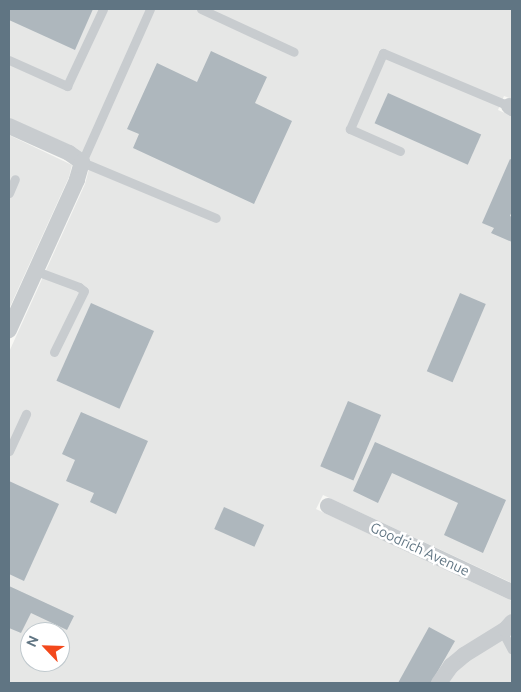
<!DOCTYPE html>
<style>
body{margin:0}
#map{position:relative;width:521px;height:692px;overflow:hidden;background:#f8f8f5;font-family:Ubuntu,sans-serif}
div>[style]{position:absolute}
.built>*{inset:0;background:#e6e7e6}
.building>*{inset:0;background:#aeb7bd;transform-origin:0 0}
.lane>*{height:9px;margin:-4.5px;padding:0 4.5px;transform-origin:4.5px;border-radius:4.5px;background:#c8cccf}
.street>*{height:16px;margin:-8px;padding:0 8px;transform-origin:8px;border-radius:8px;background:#c8cccf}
span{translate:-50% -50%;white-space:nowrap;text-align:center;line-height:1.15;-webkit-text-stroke:5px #fff;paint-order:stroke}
.street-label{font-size:14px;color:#607583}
.frame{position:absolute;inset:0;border:10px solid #607583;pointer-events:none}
.north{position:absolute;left:20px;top:622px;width:50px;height:50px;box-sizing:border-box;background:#fff;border:1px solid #bfc8cd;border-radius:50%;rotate:294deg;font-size:14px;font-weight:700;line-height:20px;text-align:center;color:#607583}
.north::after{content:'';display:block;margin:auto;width:18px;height:22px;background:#f3481b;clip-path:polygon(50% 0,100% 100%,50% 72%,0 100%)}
</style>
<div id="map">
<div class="built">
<i style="clip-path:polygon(evenodd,9px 9px,512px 9px,512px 99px,504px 96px,498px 110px,512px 116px,512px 583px,323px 495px,316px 509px,512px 601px,512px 683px,9px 683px,9px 352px,85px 184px,90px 165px,72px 146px,9px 118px,9px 9px,30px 632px,60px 632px,60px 662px,30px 662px,30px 632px)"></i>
<i style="clip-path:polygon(9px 135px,72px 165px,69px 177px,9px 309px)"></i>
</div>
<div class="building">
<i style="clip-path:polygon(9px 9px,93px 9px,75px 50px,9px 20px)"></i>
<i style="clip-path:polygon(211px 51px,267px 77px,255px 103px,292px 121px,254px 204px,133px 148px,139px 134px,127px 129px,157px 63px,197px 82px)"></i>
<i style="left:388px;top:93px;width:102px;height:33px;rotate:24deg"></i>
<i style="clip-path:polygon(510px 159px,512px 160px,512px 211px,510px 216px,512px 217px,512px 242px,491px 233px,494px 228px,482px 223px)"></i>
<i style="left:460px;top:293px;width:28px;height:85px;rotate:23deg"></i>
<i style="left:91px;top:303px;width:69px;height:85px;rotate:24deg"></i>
<i style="left:348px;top:401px;width:36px;height:71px;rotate:23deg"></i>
<i style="clip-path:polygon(81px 412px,148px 441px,116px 514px,90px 502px,94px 493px,66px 481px,75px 460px,62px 454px)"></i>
<i style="clip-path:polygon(375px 442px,506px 500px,483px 553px,444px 535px,458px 503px,392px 473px,378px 503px,353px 491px)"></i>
<i style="clip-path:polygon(9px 481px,59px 504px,24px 581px,9px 574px)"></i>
<i style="left:224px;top:507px;width:44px;height:24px;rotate:24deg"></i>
<i style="clip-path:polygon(9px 586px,74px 616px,67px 630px,31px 613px,21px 633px,9px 628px)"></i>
<i style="clip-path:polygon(429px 627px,455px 641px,431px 683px,398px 683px)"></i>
</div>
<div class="lane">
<i style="left:150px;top:9px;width:167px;rotate:114deg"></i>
<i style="left:82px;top:162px;width:145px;rotate:22.7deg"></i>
<i style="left:201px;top:9px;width:102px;rotate:24.8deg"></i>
<i style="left:9px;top:60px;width:64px;rotate:24.1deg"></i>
<i style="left:67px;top:86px;width:85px;rotate:-64.9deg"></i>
<i style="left:400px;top:151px;width:55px;rotate:-156.3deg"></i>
<i style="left:350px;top:129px;width:83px;rotate:-66.5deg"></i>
<i style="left:383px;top:53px;width:137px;rotate:22.8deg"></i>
<i style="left:9px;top:193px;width:15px;rotate:-67deg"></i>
<i style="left:36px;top:271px;width:46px;rotate:20.4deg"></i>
<i style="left:79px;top:287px;width:6px;rotate:39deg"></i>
<i style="left:84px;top:291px;width:68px;rotate:116.2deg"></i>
<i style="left:9px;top:451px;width:41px;rotate:-65.3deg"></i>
<i style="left:502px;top:631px;width:21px;rotate:62deg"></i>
</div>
<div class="street">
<i style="left:509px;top:106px;width:4px;rotate:34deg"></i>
<i style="left:9px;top:126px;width:66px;rotate:24.2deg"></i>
<i style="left:69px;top:153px;width:16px;rotate:35deg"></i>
<i style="left:82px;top:162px;width:19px;rotate:106deg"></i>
<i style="left:77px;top:180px;width:165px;rotate:114.4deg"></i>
<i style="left:328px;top:506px;width:203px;rotate:25.1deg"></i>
<i style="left:439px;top:683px;width:21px;rotate:-55deg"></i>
<i style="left:451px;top:666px;width:17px;rotate:-40deg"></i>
<i style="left:464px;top:655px;width:49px;rotate:-31.8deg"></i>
<i style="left:506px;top:629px;width:9px;rotate:-49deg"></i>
</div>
<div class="street-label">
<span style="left:420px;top:549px;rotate:25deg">Goodrich Avenue</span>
</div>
<div class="frame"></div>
<div class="north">N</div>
</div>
